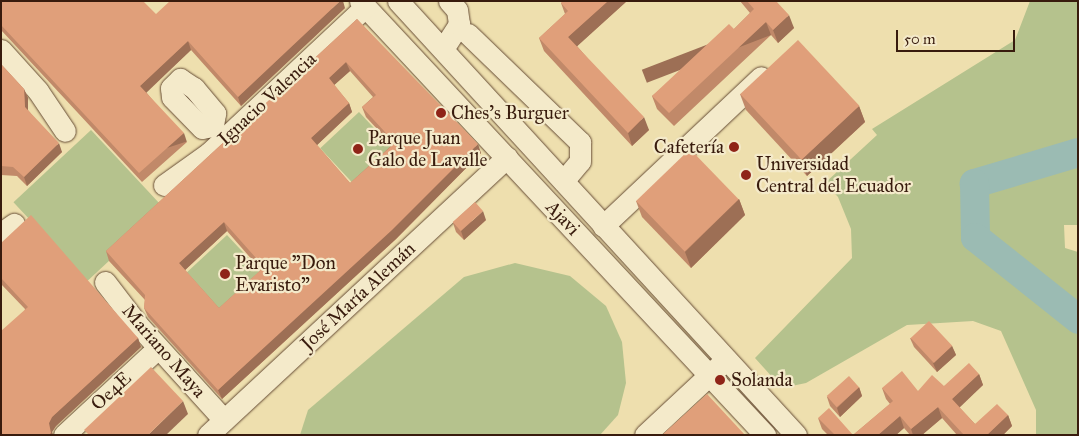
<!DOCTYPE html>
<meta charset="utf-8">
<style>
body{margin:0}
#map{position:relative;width:1079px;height:436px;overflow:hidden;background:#eedfae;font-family:"IM FELL Great Primer",serif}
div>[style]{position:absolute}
.green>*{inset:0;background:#b5c28d;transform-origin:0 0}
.river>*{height:29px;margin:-14.5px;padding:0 14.5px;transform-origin:14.5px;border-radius:14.5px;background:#9bbbb3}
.roads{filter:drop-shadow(0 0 1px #664c35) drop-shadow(0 0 1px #664c35)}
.minor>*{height:21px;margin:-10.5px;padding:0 10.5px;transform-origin:10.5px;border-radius:10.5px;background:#f4eaca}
.wall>*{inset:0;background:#c18969}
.shaded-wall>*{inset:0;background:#9d6f55;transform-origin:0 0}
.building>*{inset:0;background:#e09f7a;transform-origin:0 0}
.dots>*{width:14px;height:14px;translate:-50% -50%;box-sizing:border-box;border:2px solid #f4eaca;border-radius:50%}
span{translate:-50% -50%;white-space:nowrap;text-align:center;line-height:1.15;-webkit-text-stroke:4.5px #f4eaca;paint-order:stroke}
.street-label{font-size:19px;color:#381b0d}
.poi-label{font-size:19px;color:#381b0d}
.left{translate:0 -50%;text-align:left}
.right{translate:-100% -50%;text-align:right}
.frame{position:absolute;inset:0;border:2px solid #381b0d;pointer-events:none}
.scale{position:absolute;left:896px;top:30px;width:119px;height:22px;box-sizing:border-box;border:2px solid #381b0d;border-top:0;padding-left:6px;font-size:15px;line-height:18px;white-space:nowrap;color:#381b0d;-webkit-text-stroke:4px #f4eaca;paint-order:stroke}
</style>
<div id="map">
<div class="green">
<i style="clip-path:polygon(1030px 1px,1078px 1px,1078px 225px,1064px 225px,1065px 248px,1078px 252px,1078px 435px,1036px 435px,1036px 410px,1001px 331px,973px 321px,907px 325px,806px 383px,782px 388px,755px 358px,852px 258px,851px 229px,838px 197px,825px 183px,877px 135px,872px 129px,1015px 40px)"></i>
<i style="left:359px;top:112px;width:53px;height:53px;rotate:47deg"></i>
<i style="left:91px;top:130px;width:108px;height:106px;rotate:47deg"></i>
<i style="left:227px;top:235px;width:54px;height:57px;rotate:47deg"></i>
<i style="clip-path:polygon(515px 263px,570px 276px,606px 306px,622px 342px,626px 383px,618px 415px,600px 435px,300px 435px,308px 410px,464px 277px)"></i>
</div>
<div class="river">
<i style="left:1078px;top:152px;width:109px;rotate:163.4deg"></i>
<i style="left:974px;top:183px;width:54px;rotate:88.9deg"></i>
<i style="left:975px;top:237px;width:132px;rotate:38.5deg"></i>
</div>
<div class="roads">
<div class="minor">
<i style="left:360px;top:1px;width:594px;rotate:46.98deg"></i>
<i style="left:398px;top:1px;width:589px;rotate:47.48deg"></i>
<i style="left:468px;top:34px;width:156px;rotate:44deg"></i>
<i style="left:580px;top:142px;width:19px;rotate:90deg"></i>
<i style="left:580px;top:161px;width:26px;rotate:130deg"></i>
<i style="left:443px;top:49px;width:30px;rotate:-57deg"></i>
<i style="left:459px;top:24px;width:14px;rotate:-98deg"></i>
<i style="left:457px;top:10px;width:12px;rotate:-132deg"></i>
<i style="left:1px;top:50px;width:55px;rotate:47.9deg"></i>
<i style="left:38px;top:91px;width:48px;rotate:56deg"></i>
<i style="left:180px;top:79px;width:17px;rotate:33deg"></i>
<i style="left:194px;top:88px;width:33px;rotate:50deg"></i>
<i style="left:215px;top:113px;width:13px;rotate:99deg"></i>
<i style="left:213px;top:126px;width:11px;rotate:170deg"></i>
<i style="left:202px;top:128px;width:43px;rotate:-134.1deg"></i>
<i style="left:172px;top:97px;width:9px;rotate:-96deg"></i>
<i style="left:171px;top:88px;width:13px;rotate:-45deg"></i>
<i style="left:164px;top:185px;width:55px;rotate:-35.4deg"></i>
<i style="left:209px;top:153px;width:214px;rotate:-43.1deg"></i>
<i style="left:603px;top:226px;width:217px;rotate:-43.3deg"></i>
<i style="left:1px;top:233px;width:16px;rotate:-35deg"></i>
<i style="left:105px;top:282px;width:54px;rotate:52.5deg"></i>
<i style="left:138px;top:325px;width:128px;rotate:47.8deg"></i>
<i style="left:64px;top:435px;width:128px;rotate:-42.8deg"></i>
<i style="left:208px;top:435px;width:408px;rotate:-42.9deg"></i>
<i style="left:645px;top:435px;width:103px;rotate:-43deg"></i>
</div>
</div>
<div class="wall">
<i style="clip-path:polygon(1px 1px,156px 14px,345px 8px,241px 106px,191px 50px,146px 92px,187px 142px,142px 182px,1px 30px)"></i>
<i style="clip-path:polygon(627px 1px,577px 46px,649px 130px,632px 146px,544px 51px,539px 38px,565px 14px,561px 3px)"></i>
<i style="clip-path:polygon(740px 1px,776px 1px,794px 28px,778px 43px,771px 35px,674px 126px,657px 109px,652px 96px,734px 29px,750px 13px)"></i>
<i style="clip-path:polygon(evenodd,357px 19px,481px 153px,396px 239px,222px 399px,148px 317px,144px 308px,145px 300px,109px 261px,106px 251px,357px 19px,350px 71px,373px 97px,362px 107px,366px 117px,392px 145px,350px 183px,317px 145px,352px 112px,349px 103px,334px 85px,350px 71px,357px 19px,227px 231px,261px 270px,219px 308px,185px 270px,227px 231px)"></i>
<i style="clip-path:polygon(1px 64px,24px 89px,28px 98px,28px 110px,62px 152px,27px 186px,17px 176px,1px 175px)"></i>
<i style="clip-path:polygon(740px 94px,859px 106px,865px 122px,807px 176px,746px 110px)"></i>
<i style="clip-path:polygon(739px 199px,745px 215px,691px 268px,642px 217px,636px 201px)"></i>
<i style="clip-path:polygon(486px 220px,464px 240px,456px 232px,453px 223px)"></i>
<i style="clip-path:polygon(1px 243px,138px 338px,141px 347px,56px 426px,52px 432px,53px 435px,1px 435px,25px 309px,1px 284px)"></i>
<i style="clip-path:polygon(910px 338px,952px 346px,956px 355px,937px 372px,914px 347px)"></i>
<i style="clip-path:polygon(979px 374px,983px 385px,959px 407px,975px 424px,1008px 415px,1012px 426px,1003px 435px,957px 435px,942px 418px,922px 435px,910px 435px,904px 428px,896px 435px,828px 435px,822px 429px,818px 418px,853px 435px,890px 404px,886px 399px,882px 388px,918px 391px,944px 386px)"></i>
<i style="clip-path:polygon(859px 387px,862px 396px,840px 417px,830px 406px,827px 397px)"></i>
</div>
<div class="shaded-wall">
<i style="clip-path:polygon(340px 1px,343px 1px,345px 8px,241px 106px,238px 97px)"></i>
<i style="clip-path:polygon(608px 1px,627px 1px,573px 50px,568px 37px)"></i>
<i style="clip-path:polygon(789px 15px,794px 28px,778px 43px,773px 30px)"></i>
<i style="left:766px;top:22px;width:14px;height:133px;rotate:69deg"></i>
<i style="clip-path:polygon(188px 41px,191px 50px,144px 95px,140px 86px)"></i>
<i style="clip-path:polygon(346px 62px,350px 71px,332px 87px,329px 78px)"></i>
<i style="clip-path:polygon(24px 89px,28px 98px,28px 116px,25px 107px)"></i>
<i style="clip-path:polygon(349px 103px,352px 112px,315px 147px,311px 138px)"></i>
<i style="clip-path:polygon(859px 106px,865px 122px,807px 176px,801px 160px)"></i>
<i style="clip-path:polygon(644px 117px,649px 130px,632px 146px,628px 133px)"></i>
<i style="left:184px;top:133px;width:9px;height:60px;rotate:72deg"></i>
<i style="clip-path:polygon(59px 143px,62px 152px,27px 186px,24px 177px)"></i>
<i style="clip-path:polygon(478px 144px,481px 153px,396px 239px,222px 399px,218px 390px)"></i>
<i style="clip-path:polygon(739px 199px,745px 215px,691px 268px,685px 252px)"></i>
<i style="clip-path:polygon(483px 211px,486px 220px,464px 240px,461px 231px)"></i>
<i style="clip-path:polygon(224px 222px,227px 231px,183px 272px,179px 263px)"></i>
<i style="clip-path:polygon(138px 338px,141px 347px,56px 426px,52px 432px,53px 435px,49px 435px,49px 423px,52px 417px)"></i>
<i style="clip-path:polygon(952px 346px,956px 355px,937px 372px,933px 363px)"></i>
<i style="clip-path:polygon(979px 374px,983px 385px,956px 411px,952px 399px)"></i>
<i style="clip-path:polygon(859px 387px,862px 396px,840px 417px,837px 408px)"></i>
<i style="clip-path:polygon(183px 401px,188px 414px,166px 435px,148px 435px)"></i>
<i style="clip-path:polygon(938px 407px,942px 418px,922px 435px,913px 435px,911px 429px)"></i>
<i style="clip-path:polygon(1008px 415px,1012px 426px,1003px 435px,988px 435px,988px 434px)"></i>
<i style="clip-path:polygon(900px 416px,904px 428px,896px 435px,878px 435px)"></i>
</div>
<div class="building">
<i style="clip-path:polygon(1px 1px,143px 1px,156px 14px,170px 1px,340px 1px,238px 97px,188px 41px,140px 86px,184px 133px,139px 173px,1px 25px)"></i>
<i style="clip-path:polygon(562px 1px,608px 1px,568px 37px,644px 117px,628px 133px,539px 38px,568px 11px,561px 3px)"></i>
<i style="clip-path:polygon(747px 1px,776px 1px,789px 15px,773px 30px,766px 22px,669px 113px,652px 96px,729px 24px,734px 29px,754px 9px)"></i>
<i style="clip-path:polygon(evenodd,357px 19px,478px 144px,392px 230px,218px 390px,144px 308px,145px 295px,106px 251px,357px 19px,346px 62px,376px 95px,362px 107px,395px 143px,350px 183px,311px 138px,349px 103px,329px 78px,346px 62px,357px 19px,224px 222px,264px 267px,219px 308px,179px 263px,224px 222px)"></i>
<i style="left:798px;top:40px;width:90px;height:79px;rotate:47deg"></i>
<i style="clip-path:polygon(1px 64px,24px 89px,25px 107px,59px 143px,24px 177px,13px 167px,1px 166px)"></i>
<i style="left:690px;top:149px;width:70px;height:75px;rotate:46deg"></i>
<i style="left:475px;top:202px;width:12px;height:30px;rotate:48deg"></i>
<i style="clip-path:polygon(31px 215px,138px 338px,52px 417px,49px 423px,51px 433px,49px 435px,1px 435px,1px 331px,28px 307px,1px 278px,1px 243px)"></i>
<i style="left:929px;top:321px;width:34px;height:25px;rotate:47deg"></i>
<i style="clip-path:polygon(969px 363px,979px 374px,952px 399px,975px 424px,997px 404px,1008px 415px,988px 434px,989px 435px,964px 435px,938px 407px,911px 429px,900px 416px,878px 435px,835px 435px,818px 418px,829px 408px,853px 435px,893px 401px,882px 388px,902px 371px,918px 391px,932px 375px,944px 386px)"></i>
<i style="clip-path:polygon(151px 367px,183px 401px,148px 435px,89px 435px,84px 430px)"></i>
<i style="left:849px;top:376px;width:15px;height:30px;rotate:48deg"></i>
<i style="clip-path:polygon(707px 394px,745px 435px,662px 435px)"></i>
</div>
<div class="dots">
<i style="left:441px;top:113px;background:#8f2418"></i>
<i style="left:734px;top:147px;background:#8f2418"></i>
<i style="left:358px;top:149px;background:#8f2418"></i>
<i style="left:746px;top:175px;background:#8f2418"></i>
<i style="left:225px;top:274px;background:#8f2418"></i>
<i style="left:720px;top:380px;background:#8f2418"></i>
</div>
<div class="street-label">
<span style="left:267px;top:99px;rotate:-43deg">Ignacio Valencia</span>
<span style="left:563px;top:218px;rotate:47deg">Ajavi</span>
<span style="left:358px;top:296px;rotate:-43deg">José María Alemán</span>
<span style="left:164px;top:351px;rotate:49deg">Mariano Maya</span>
<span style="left:111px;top:391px;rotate:-43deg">Oe4E</span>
</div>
<div class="poi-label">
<span class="left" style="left:451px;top:113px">Ches's Burguer</span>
<span class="left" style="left:368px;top:149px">Parque Juan<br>Galo de Lavalle</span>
<span class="right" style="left:724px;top:147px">Cafetería</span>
<span class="left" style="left:756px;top:175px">Universidad<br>Central del Ecuador</span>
<span class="left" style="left:235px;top:274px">Parque "Don<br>Evaristo"</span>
<span class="left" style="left:731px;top:380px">Solanda</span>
</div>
<div class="frame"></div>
<div class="scale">50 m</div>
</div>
